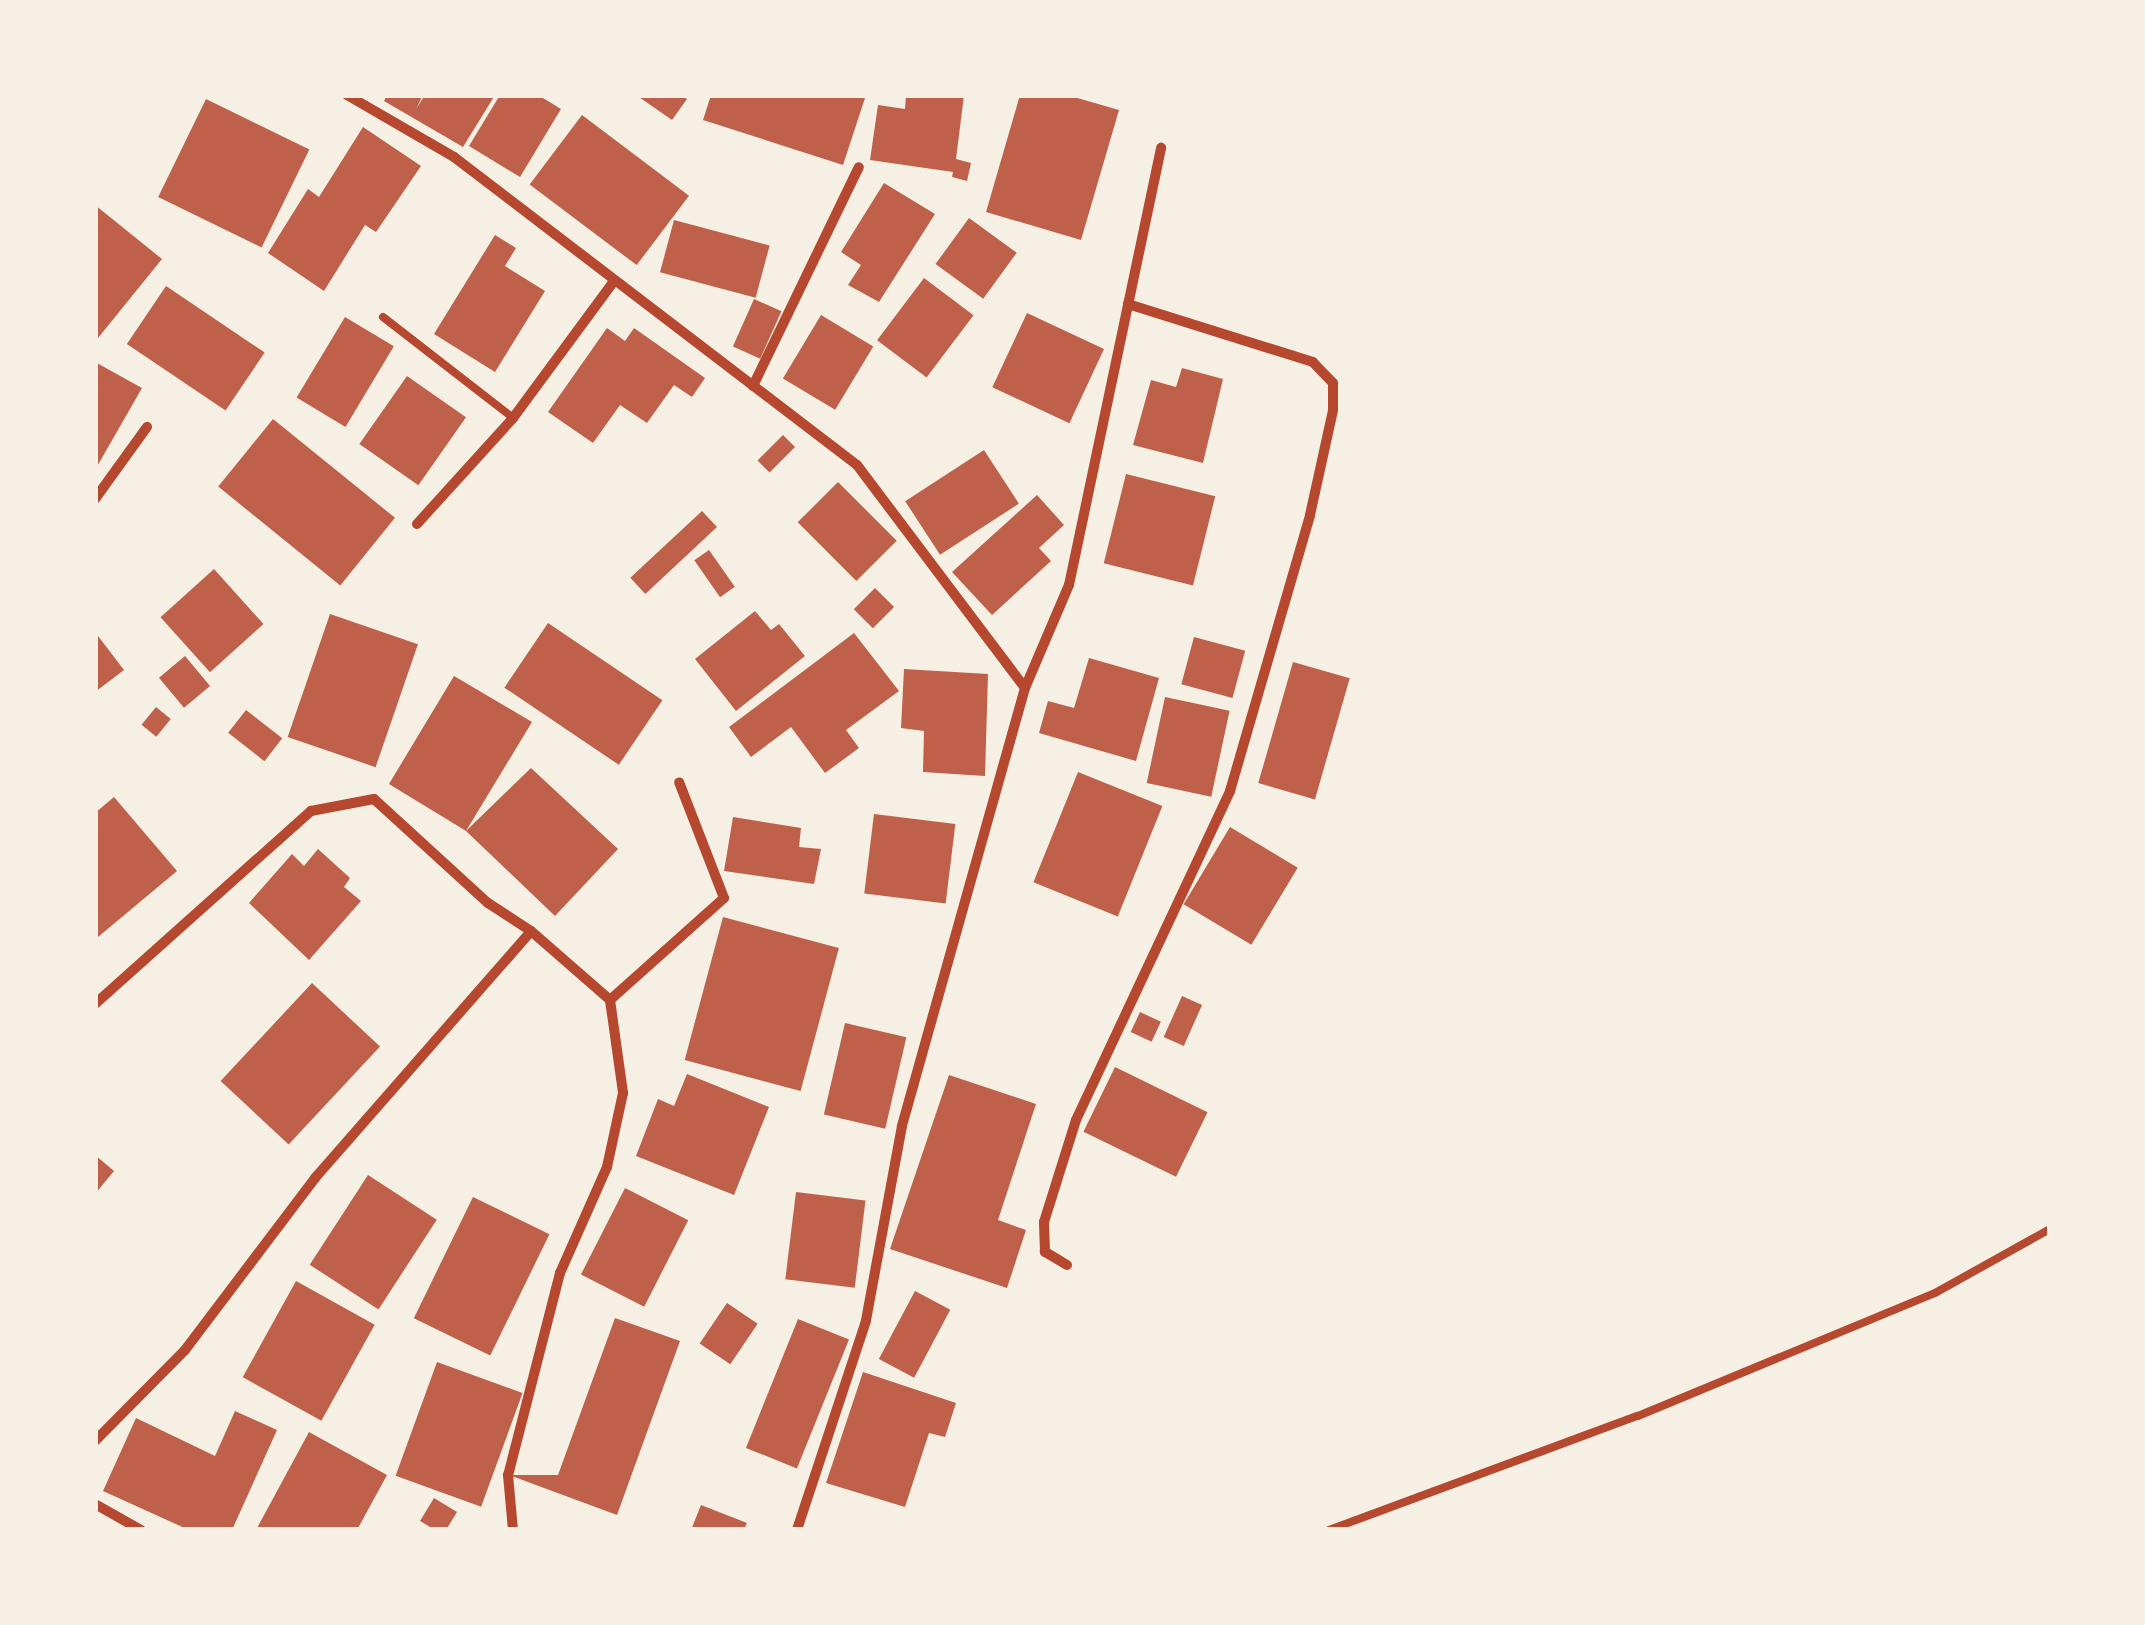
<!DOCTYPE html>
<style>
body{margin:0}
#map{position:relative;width:2145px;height:1625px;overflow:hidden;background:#f6efe4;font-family:"Space Grotesk",sans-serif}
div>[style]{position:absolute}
.building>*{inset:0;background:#bf614a;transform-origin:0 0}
.service>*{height:8px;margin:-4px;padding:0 4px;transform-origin:4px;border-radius:4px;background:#b5482f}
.minor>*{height:10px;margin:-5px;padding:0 5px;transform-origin:5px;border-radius:5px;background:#b5482f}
span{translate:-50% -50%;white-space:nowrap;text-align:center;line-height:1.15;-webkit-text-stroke:9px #f6efe4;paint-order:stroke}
.frame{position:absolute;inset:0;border:98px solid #f6efe4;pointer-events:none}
</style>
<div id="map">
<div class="building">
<i style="clip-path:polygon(387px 95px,423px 95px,416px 109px,425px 95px,495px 95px,463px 147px,384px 101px)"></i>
<i style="clip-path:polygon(500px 95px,538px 95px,561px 109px,520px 177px,469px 146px)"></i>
<i style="clip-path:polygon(636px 95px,681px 95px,687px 99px,672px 120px)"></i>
<i style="clip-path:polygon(711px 95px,856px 95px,865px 98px,843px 165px,703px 120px)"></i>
<i style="clip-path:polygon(906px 95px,964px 95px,956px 159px,971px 163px,967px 181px,952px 177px,953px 172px,870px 160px,878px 105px,905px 109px)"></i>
<i style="clip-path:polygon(1020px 95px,1067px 95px,1119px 110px,1081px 240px,986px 212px)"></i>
<i style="left:206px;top:99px;width:115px;height:109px;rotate:26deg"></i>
<i style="left:582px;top:115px;width:134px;height:87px;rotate:37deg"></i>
<i style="clip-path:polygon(363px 127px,421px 166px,376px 232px,365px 225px,324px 291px,268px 253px,308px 189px,319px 197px)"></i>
<i style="clip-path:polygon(884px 183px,935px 214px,879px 302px,848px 285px,861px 265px,841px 252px)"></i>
<i style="clip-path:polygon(95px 205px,162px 259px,98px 338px,95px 336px)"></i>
<i style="left:969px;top:218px;width:59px;height:57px;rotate:36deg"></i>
<i style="left:674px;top:220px;width:99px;height:54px;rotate:15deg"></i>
<i style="clip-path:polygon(495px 235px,516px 248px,505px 266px,545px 291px,495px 372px,434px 334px)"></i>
<i style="left:924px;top:278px;width:62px;height:78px;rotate:37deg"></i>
<i style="left:166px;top:286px;width:119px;height:70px;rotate:34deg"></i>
<i style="left:754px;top:299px;width:30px;height:52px;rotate:24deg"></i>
<i style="left:1027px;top:313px;width:85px;height:82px;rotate:25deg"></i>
<i style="left:821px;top:315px;width:61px;height:74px;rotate:31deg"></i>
<i style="left:345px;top:317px;width:57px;height:94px;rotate:31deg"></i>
<i style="clip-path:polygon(607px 328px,625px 341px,634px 328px,705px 378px,692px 397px,674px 385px,647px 423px,620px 405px,593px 443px,548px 412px)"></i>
<i style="clip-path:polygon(95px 362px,142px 388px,95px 470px)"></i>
<i style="clip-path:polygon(1182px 368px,1223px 379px,1203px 463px,1133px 445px,1151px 380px,1176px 387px)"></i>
<i style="left:407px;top:376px;width:72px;height:83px;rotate:35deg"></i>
<i style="left:273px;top:419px;width:157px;height:87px;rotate:39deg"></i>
<i style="left:783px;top:435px;width:17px;height:36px;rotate:45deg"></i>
<i style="left:984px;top:450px;width:64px;height:94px;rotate:57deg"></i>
<i style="left:1126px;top:474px;width:92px;height:92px;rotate:14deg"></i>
<i style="left:838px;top:482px;width:83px;height:57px;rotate:45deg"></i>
<i style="clip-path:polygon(1037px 495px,1064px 525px,1039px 548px,1051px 561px,992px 615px,952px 572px)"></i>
<i style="left:702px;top:511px;width:22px;height:98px;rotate:47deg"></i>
<i style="left:709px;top:550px;width:45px;height:18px;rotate:55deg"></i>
<i style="left:214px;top:569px;width:74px;height:72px;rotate:48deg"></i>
<i style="left:875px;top:588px;width:27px;height:30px;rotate:45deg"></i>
<i style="clip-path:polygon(755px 611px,771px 630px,779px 624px,805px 656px,736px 711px,695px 659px)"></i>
<i style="left:330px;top:614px;width:93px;height:130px;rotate:19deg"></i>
<i style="left:548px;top:623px;width:138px;height:78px;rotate:34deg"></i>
<i style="clip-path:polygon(95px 632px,124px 670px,95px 692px)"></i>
<i style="clip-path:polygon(854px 633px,899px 691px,846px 730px,859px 748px,825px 773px,791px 727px,751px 757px,729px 727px)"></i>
<i style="left:1194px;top:637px;width:53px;height:49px;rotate:15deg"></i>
<i style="left:185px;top:656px;width:39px;height:34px;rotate:50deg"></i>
<i style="clip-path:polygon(1089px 658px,1159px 678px,1136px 761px,1039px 733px,1048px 701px,1074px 708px)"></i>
<i style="left:1293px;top:662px;width:59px;height:126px;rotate:16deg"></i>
<i style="clip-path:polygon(904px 669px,988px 674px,985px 776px,923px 772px,924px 731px,901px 728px)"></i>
<i style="clip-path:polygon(454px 676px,532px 722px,466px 831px,531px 768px,618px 849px,555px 916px,466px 831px,389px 784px)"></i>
<i style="left:1165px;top:697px;width:66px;height:88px;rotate:12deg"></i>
<i style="left:156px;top:707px;width:19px;height:23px;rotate:39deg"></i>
<i style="left:246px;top:710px;width:46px;height:29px;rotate:38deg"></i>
<i style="left:1078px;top:772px;width:91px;height:119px;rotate:22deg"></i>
<i style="clip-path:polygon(114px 797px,177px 871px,98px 937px,95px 813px)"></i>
<i style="left:874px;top:814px;width:82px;height:80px;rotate:7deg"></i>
<i style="clip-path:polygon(733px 817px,801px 828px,799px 847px,821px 849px,814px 884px,724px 871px)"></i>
<i style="left:1230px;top:827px;width:79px;height:90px;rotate:31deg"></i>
<i style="clip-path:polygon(318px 849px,350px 878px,344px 887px,361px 901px,309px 960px,249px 903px,292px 854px,304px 866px)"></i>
<i style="left:723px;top:917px;width:120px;height:148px;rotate:15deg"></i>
<i style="left:312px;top:983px;width:93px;height:134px;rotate:43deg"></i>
<i style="left:1182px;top:996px;width:22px;height:45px;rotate:24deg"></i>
<i style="left:1140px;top:1012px;width:23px;height:22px;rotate:25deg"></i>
<i style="left:845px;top:1023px;width:63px;height:94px;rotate:13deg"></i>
<i style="left:1115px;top:1067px;width:103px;height:72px;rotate:26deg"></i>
<i style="clip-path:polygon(687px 1074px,769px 1107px,734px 1195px,636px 1156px,658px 1099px,674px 1106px)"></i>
<i style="clip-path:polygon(949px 1075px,1036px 1104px,998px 1220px,1026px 1230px,1007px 1288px,890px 1249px)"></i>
<i style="clip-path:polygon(95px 1155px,114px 1171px,95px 1194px)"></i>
<i style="left:368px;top:1175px;width:82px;height:107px;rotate:33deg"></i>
<i style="left:625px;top:1188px;width:71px;height:97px;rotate:27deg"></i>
<i style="left:796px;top:1192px;width:70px;height:88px;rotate:7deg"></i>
<i style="left:473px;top:1197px;width:85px;height:135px;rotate:26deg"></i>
<i style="left:296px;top:1281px;width:90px;height:110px;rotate:29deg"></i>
<i style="left:915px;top:1291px;width:40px;height:77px;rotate:28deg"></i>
<i style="left:727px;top:1303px;width:37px;height:49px;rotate:34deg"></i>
<i style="clip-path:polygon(615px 1318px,680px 1341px,617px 1515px,509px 1475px,558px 1475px)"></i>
<i style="left:798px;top:1319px;width:55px;height:139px;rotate:22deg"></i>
<i style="left:437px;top:1362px;width:91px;height:121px;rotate:20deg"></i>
<i style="clip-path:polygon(863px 1372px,956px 1403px,945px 1437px,929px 1433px,905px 1507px,826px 1483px)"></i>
<i style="clip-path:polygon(235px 1411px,277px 1430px,232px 1530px,189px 1530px,103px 1491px,136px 1418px,215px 1456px)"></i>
<i style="clip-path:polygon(309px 1432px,387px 1475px,357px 1530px,256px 1530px)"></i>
<i style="clip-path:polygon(434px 1498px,457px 1512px,446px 1530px,435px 1530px,420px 1521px)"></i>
<i style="clip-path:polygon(701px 1505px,747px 1523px,744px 1530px,691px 1530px)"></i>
</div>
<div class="service">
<i style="left:383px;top:317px;width:165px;rotate:37.8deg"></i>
<i style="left:1329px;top:1530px;width:329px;rotate:-20.3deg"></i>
<i style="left:1638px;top:1416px;width:321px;rotate:-22.5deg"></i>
<i style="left:1935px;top:1293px;width:132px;rotate:-29.1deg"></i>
</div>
<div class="minor">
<i style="left:347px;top:95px;width:124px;rotate:30.1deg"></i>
<i style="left:454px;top:157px;width:507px;rotate:37.39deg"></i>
<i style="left:857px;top:465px;width:279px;rotate:53deg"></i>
<i style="left:1025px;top:688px;width:455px;rotate:105.7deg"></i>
<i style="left:902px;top:1126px;width:198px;rotate:100.5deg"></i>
<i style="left:866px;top:1321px;width:220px;rotate:108.3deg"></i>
<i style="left:753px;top:386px;width:243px;rotate:-64.2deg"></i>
<i style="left:95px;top:499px;width:89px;rotate:-54.2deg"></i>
<i style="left:417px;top:524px;width:143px;rotate:-47.8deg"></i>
<i style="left:513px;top:418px;width:170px;rotate:-53.6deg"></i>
<i style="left:1025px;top:688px;width:112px;rotate:-66.9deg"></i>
<i style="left:1069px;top:585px;width:447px;rotate:-78.1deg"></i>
<i style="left:610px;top:1000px;width:153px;rotate:-41.8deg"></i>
<i style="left:724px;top:898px;width:124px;rotate:-111.2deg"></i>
<i style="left:95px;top:1004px;width:290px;rotate:-41.8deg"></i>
<i style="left:311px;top:811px;width:64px;rotate:-10.8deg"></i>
<i style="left:374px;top:799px;width:154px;rotate:42.4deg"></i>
<i style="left:488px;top:903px;width:51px;rotate:33.1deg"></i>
<i style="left:531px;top:931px;width:105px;rotate:41.1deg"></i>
<i style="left:610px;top:1000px;width:94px;rotate:82deg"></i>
<i style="left:623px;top:1093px;width:76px;rotate:102.2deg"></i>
<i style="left:607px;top:1167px;width:116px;rotate:113.9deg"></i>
<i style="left:560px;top:1273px;width:209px;rotate:104.4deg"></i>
<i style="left:508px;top:1475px;width:55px;rotate:84.8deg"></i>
<i style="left:1067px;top:1265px;width:26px;rotate:-149deg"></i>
<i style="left:1045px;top:1252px;width:30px;rotate:-92deg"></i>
<i style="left:1044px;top:1222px;width:107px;rotate:-72.6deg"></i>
<i style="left:1076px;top:1120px;width:363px;rotate:-64.9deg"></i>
<i style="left:1230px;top:791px;width:287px;rotate:-73.8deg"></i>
<i style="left:1310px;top:515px;width:107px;rotate:-77.6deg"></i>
<i style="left:1333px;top:410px;width:27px;rotate:-90deg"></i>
<i style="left:1333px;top:383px;width:29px;rotate:-134deg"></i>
<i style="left:1313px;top:362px;width:194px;rotate:-162.6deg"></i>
<i style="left:95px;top:1441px;width:128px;rotate:-45.3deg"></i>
<i style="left:185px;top:1350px;width:216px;rotate:-52.9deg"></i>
<i style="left:315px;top:1178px;width:328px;rotate:-48.8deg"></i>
<i style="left:95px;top:1504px;width:53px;rotate:29.5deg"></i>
</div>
<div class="frame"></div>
</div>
